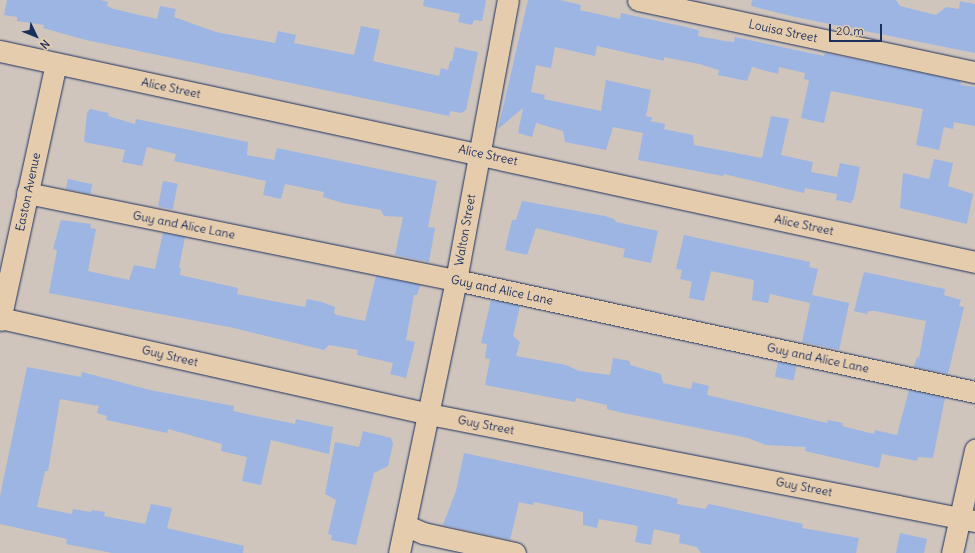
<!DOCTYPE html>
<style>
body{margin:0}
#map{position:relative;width:975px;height:553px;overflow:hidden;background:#cfc5bd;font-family:Delius,sans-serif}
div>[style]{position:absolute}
.building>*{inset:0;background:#9cb5e2;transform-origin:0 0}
.roads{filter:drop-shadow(0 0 1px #1b2f5e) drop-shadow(0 0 1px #1b2f5e)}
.street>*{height:21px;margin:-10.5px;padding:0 10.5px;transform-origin:10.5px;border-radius:10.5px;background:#e5ccad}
span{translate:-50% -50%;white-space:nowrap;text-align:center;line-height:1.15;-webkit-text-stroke:3px #e5ccad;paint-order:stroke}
.street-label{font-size:12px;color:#1b2f5e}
.north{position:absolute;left:16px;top:16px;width:40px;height:40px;-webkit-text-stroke:3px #e5ccad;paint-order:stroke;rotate:133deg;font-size:11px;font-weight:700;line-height:16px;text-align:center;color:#1b2f5e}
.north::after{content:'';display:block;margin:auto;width:14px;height:18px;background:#1b2f5e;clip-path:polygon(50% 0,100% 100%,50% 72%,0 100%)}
.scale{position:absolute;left:829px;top:24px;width:53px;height:18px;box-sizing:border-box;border:2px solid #1b2f5e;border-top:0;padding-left:5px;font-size:12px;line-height:14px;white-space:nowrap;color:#1b2f5e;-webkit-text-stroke:3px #e5ccad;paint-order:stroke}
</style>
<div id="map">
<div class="building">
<i style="clip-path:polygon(7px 0,101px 0,108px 2px,107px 6px,114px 9px,157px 19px,160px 6px,176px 9px,174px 17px,216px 32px,275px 43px,278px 31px,296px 35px,294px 43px,354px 55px,361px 26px,380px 30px,373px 61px,439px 76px,441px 68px,448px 70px,450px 61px,452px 61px,455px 47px,478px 52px,466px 110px,461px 113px,450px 111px,449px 116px,86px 40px,43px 28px,44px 25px,17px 21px,17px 17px,4px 15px)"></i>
<i style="clip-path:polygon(424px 0,486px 0,482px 21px,474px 20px,472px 25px,458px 22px,460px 14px,423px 6px)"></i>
<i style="clip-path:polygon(528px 0,560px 0,581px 5px,580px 10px,620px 19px,621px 13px,699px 30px,698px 36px,725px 41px,734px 42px,735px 37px,824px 56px,825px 53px,960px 81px,961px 85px,975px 87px,975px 126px,954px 122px,953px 129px,944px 127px,939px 150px,916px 145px,923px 109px,831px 91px,824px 123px,801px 118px,809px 80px,804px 79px,805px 73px,779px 67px,778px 74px,752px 67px,747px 81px,718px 75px,719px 70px,699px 64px,664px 57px,664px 61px,597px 46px,595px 56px,555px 47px,551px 68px,536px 65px,531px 92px,545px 95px,544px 99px,601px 111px,606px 80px,651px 90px,646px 116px,653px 118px,650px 121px,665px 124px,664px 129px,693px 135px,694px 145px,762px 158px,771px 116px,789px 119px,781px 155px,813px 162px,811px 172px,837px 177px,840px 163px,860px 167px,854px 198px,851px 203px,836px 200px,837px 194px,805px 188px,804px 193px,724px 174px,723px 176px,638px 160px,643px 133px,613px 127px,606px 150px,565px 142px,563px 131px,536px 123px,532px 137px,518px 133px,523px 108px,498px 129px)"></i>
<i style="clip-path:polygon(752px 0,896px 0,900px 6px,936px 15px,946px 7px,959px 9px,960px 1px,975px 4px,975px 53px,795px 17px,751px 6px)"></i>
<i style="clip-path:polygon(90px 109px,109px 113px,108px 116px,135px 124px,136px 119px,248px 142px,247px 155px,274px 160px,277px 148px,437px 181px,428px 227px,435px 228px,429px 262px,395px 255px,403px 217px,384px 216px,381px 210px,343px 203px,323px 197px,324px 192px,285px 184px,281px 199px,263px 195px,266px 181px,174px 161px,176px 154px,147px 147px,142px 166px,122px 162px,125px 150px,84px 142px,87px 113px)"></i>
<i style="clip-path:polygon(934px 159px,953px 163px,948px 186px,973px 194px,967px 224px,900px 208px,903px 173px,929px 179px)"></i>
<i style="left:68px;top:179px;width:25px;height:10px;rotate:12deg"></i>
<i style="left:163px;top:181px;width:15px;height:26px;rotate:11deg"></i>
<i style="clip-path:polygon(522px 201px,605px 216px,614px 219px,616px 222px,658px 231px,651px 263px,623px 257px,625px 249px,536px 228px,527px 255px,505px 250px,512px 220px,516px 220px)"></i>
<i style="clip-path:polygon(61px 220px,91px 224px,90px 228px,96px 229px,88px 271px,129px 280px,134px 265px,155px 269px,163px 233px,185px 237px,179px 268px,181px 268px,180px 275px,238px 288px,237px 294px,267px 300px,305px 307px,307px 299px,322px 302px,335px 307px,334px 313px,337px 315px,365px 321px,376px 276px,420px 285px,417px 295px,414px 295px,406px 340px,415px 342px,406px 378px,390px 374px,393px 363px,357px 355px,358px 350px,329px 345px,324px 350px,234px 328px,49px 293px,57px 250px,53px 249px)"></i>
<i style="clip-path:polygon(684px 235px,810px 262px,809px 267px,818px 269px,810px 303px,770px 294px,768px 303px,752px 300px,754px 280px,711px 271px,704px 301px,689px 298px,692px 282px,680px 279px,682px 270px,676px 269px)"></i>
<i style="clip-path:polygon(864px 272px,945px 289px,944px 295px,961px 300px,959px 306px,964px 307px,948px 374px,914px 367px,917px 357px,919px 358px,926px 321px,875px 311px,868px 311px,867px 314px,854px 311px)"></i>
<i style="left:812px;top:295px;width:38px;height:48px;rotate:12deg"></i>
<i style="clip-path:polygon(491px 300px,520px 306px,513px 336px,520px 342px,516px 356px,566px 365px,579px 371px,610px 375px,613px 358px,630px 361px,630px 365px,661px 374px,663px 383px,691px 389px,693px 382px,709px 386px,707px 395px,827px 423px,828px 420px,843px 423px,842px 426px,874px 434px,875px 430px,897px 435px,909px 390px,945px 398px,933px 458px,918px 457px,917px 461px,882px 454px,879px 468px,805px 451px,806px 447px,766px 445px,748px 438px,623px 413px,607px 409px,607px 405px,576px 398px,575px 402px,485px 385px,490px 359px,485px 358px,487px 344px,481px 343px)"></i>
<i style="left:778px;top:362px;width:19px;height:15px;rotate:12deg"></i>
<i style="clip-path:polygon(27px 367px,81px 377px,82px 372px,150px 390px,234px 406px,233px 411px,256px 416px,295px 424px,296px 419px,333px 427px,329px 454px,271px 440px,261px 485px,242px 481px,247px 457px,221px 451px,222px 444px,168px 429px,167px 433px,106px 420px,107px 416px,97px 413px,99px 406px,60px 399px,48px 471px,45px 471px,37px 507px,72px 514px,73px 509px,91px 512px,92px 510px,105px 512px,104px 516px,145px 524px,151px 504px,172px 508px,167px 528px,244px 546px,243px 553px,112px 553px,66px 544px,67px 539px,0 524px,0 496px)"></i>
<i style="clip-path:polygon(363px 431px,391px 438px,393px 444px,388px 466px,374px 473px,356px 545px,331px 540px,332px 535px,328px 534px,336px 500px,325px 494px,335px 442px,359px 447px)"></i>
<i style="clip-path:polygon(464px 453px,667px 496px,678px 499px,677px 504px,705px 509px,709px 504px,803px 524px,802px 528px,859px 538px,856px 553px,701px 553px,697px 547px,679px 543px,680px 535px,654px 529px,651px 545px,635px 542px,638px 526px,599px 519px,597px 528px,583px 525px,583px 512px,534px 502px,533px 505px,519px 502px,510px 540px,443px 525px,456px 491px)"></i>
<i style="clip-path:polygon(900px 533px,927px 539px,924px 553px,896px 553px)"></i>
</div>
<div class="roads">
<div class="street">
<i style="left:638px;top:0;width:345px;rotate:12.1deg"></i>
<i style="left:0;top:51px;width:998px;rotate:12.21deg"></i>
<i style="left:27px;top:193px;width:438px;rotate:11.5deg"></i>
<i style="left:456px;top:280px;width:531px;rotate:12.18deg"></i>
<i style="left:0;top:318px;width:440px;rotate:12.6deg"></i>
<i style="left:429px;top:414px;width:556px;rotate:11.09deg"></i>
<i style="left:0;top:320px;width:262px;rotate:-77.7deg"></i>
<i style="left:405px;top:525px;width:20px;rotate:24deg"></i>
<i style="left:423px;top:533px;width:94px;rotate:12.3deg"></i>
<i style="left:399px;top:553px;width:279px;rotate:-78.2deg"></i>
<i style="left:456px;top:280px;width:285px;rotate:-79.5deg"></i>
<i style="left:952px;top:553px;width:106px;rotate:-77.4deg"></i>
</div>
</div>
<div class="street-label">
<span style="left:783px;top:31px;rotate:12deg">Louisa Street</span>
<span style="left:171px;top:88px;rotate:12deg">Alice Street</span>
<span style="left:488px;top:155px;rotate:12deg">Alice Street</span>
<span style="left:28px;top:192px;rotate:-78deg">Easton Avenue</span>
<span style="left:184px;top:225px;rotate:11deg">Guy and Alice Lane</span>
<span style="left:804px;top:225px;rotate:12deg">Alice Street</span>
<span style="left:465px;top:230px;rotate:-80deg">Walton Street</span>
<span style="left:502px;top:290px;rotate:12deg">Guy and Alice Lane</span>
<span style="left:170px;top:356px;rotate:13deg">Guy Street</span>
<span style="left:818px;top:358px;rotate:12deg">Guy and Alice Lane</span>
<span style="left:486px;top:425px;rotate:11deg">Guy Street</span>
<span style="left:804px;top:487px;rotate:11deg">Guy Street</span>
</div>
<div class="north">N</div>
<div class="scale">20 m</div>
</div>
